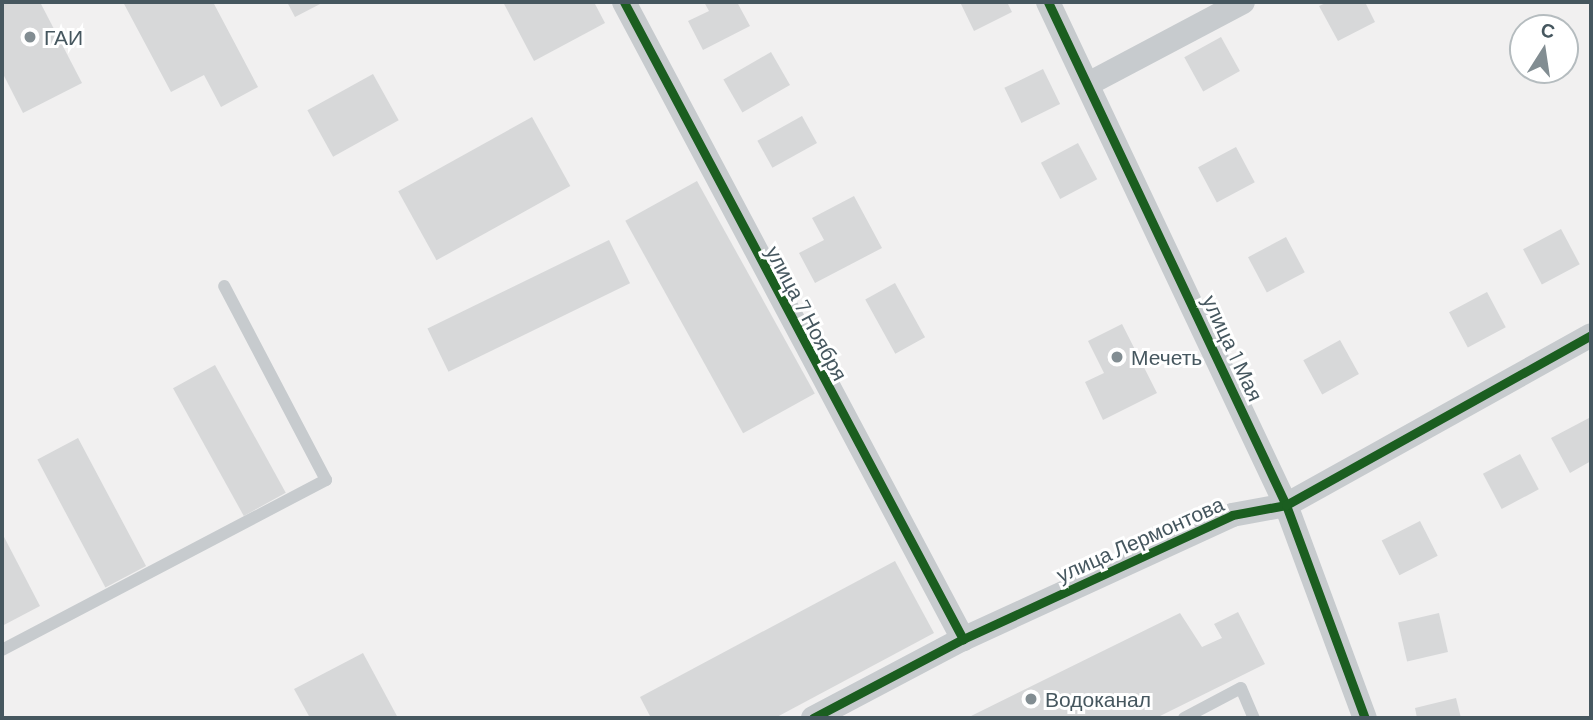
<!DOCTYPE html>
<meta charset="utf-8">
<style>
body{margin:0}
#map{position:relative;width:1593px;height:720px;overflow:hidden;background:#f1f0f0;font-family:Barlow,sans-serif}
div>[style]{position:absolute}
.building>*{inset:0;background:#d7d8d9;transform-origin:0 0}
.service>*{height:12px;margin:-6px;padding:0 6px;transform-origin:6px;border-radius:6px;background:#c7cbce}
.minor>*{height:24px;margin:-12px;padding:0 12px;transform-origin:12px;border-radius:12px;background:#c7cbce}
.cycleway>*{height:9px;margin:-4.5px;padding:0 4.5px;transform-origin:4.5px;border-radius:4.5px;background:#1b5e20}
.dots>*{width:19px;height:19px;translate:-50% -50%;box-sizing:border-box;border:4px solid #fff;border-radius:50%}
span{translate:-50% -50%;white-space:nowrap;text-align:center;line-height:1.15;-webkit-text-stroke:6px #fff;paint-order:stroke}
.poi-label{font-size:21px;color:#46575f}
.left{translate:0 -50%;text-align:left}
.street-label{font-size:21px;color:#46575f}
.frame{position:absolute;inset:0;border:4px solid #46575f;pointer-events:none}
.north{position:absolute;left:1509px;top:14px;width:70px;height:70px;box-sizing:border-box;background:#fff;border:2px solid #b5bcbf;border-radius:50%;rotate:12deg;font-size:19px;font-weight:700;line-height:28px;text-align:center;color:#46575f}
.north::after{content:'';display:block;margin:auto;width:24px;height:32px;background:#828d92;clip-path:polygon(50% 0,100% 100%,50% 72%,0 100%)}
</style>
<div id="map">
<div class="building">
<i style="clip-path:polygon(2px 2px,40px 2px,82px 83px,23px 113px,2px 72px)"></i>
<i style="clip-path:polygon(123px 2px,213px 2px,258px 87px,221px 107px,204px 75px,171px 92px)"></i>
<i style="clip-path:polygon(287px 2px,324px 2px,295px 17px)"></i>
<i style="clip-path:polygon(503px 2px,594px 2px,605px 23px,534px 61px)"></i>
<i style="clip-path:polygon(704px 2px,737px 2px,750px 26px,703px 50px,688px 21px,709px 11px)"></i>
<i style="clip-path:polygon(960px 2px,1007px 2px,1012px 12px,974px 31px)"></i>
<i style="clip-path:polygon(1328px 2px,1365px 2px,1375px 22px,1338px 41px,1319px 6px)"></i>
<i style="left:1221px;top:37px;width:39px;height:42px;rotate:61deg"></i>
<i style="left:771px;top:52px;width:38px;height:55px;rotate:60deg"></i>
<i style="left:1043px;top:69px;width:39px;height:43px;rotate:64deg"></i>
<i style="left:373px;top:74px;width:53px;height:75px;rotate:61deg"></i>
<i style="left:802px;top:116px;width:31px;height:51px;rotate:61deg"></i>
<i style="left:532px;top:117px;width:79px;height:153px;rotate:61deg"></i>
<i style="left:1078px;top:143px;width:41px;height:42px;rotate:62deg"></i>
<i style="left:1236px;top:147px;width:40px;height:43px;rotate:62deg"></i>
<i style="left:697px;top:181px;width:243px;height:82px;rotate:61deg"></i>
<i style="clip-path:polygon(854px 196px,882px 248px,815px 283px,799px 253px,824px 240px,812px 218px)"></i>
<i style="left:1561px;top:229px;width:40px;height:43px;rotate:62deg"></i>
<i style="left:1286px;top:237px;width:40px;height:43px;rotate:62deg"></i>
<i style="left:609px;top:240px;width:48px;height:202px;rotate:64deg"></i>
<i style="left:895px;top:283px;width:62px;height:34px;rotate:61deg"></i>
<i style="left:1487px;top:292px;width:40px;height:43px;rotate:62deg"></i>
<i style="clip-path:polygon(1122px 324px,1157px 393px,1103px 420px,1085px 382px,1104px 373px,1088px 341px)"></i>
<i style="left:1340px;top:340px;width:39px;height:42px;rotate:61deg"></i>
<i style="left:215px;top:365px;width:146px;height:48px;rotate:61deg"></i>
<i style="clip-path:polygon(1589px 418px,1591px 461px,1570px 473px,1551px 438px)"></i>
<i style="left:78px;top:438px;width:145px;height:46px;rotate:62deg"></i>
<i style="left:1520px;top:454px;width:40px;height:42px;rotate:62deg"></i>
<i style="left:1420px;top:521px;width:39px;height:43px;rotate:63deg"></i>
<i style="clip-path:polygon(2px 533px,40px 606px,2px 626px)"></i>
<i style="clip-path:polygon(895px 561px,934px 633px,775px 718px,651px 718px,640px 697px)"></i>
<i style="clip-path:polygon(1238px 612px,1265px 664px,1156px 718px,967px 718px,1180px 613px,1202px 647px,1222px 638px,1214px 624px)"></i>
<i style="left:1439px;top:613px;width:40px;height:42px;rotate:77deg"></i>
<i style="clip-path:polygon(363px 653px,398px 718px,310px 718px,294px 689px)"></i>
<i style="clip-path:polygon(1456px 698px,1461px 718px,1417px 718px,1415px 708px)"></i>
</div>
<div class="service">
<i style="left:2px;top:650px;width:366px;rotate:-27.7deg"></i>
<i style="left:326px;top:480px;width:219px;rotate:-117.7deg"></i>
<i style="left:1184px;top:718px;width:64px;rotate:-27.8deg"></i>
<i style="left:1241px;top:688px;width:33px;rotate:67deg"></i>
</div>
<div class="minor">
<i style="left:624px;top:2px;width:722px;rotate:61.98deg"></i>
<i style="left:1048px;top:2px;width:556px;rotate:64.68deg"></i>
<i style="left:1286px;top:505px;width:227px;rotate:69.7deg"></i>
<i style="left:1090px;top:83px;width:173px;rotate:-27.9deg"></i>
<i style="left:813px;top:718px;width:170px;rotate:-27.8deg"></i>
<i style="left:963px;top:639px;width:296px;rotate:-24.7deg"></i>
<i style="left:1232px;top:515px;width:55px;rotate:-10.5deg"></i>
<i style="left:1286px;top:505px;width:349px;rotate:-29.1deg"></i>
</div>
<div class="cycleway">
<i style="left:624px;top:2px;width:722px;rotate:61.98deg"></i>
<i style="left:1048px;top:2px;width:556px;rotate:64.68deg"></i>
<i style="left:1286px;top:505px;width:227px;rotate:69.7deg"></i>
<i style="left:813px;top:718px;width:170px;rotate:-27.8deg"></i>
<i style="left:963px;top:639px;width:296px;rotate:-24.7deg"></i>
<i style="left:1232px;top:515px;width:55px;rotate:-10.5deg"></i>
<i style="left:1286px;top:505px;width:349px;rotate:-29.1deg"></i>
</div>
<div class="dots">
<i style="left:30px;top:37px;background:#828d92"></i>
<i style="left:1117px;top:357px;background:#828d92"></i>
<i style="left:1031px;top:699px;background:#828d92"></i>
</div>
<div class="poi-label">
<span class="left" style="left:44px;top:37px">ГАИ</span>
<span class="left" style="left:1131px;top:357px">Мечеть</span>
<span class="left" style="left:1045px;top:699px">Водоканал</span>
</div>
<div class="street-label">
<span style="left:807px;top:313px;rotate:62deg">улица 7 Ноября</span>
<span style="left:1233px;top:348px;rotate:65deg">улица 1 Мая</span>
<span style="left:1140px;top:539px;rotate:-24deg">улица Лермонтова</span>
</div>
<div class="frame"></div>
<div class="north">С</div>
</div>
